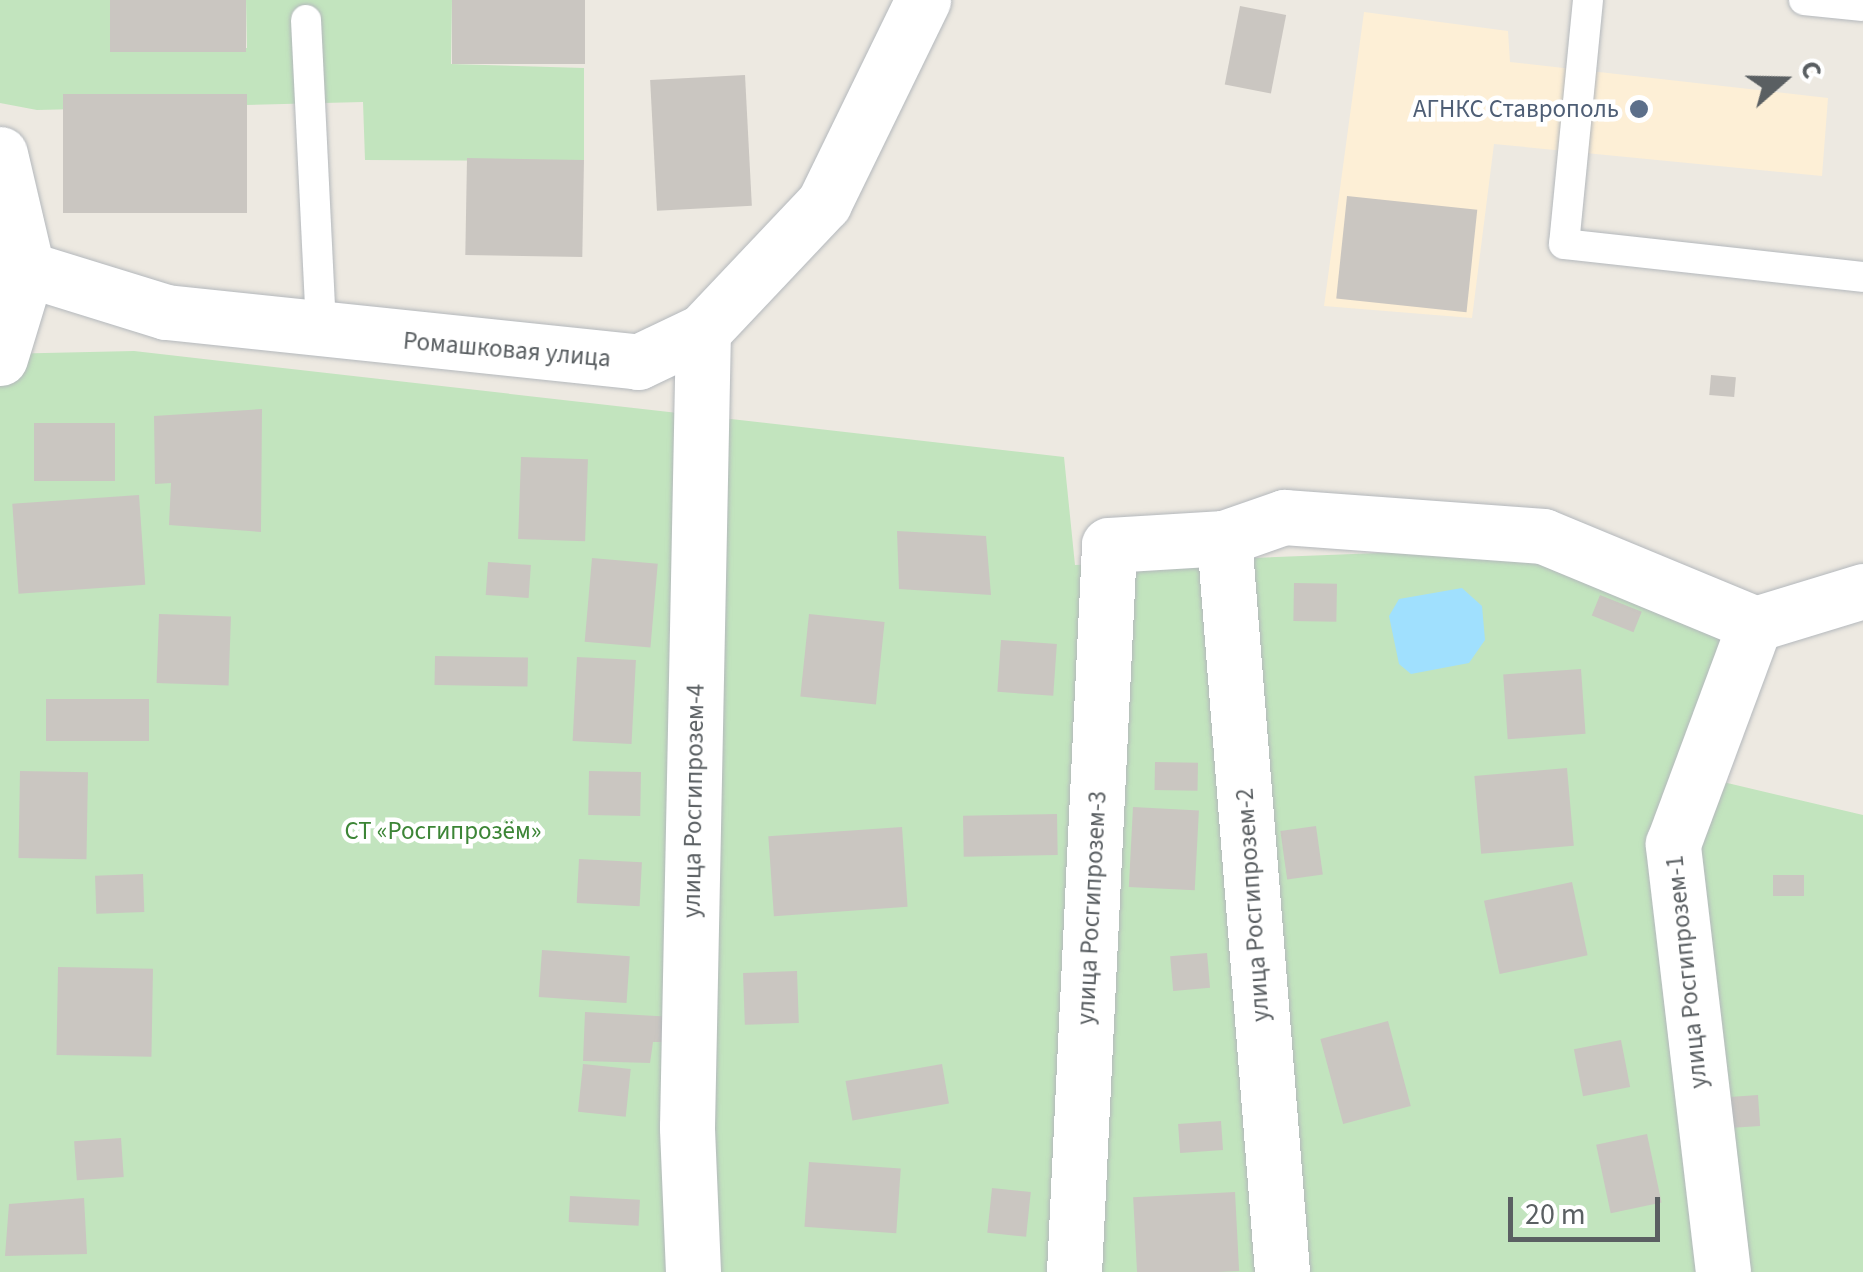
<!DOCTYPE html>
<meta charset="utf-8">
<style>
body{margin:0}
#map{position:relative;width:1863px;height:1272px;overflow:hidden;background:#ede9e1;font-family:"Source Sans 3",sans-serif}
div>[style]{position:absolute}
.commercial>*{inset:0;background:#fdefd6}
.green>*{inset:0;background:#c2e4be}
.water>*{inset:0;background:#a0e0fe}
.building>*{inset:0;background:#cac6c1;transform-origin:0 0}
.roads{filter:drop-shadow(0 0 2px #b4b8bc) drop-shadow(0 0 2px #b4b8bc)}
.lane>*{height:30px;margin:-15px;padding:0 15px;transform-origin:15px;border-radius:15px;background:#fff}
.street>*{height:55px;margin:-27.5px;padding:0 27.5px;transform-origin:27.5px;border-radius:27.5px;background:#fff}
.dots>*{width:28px;height:28px;translate:-50% -50%;box-sizing:border-box;border:5px solid #fff;border-radius:50%}
span{translate:-50% -50%;white-space:nowrap;text-align:center;line-height:1.15;-webkit-text-stroke:9px #fff;paint-order:stroke}
.service-label{font-size:25px;color:#4e5e75}
.right{translate:-100% -50%;text-align:right}
.street-label{font-size:25px;color:#5a5f62}
.park-label{font-size:25px;color:#3c8536}
.north{position:absolute;left:1733px;top:30px;width:100px;height:100px;-webkit-text-stroke:8px #fff;paint-order:stroke;rotate:70deg;font-size:28px;font-weight:700;line-height:40px;text-align:center;color:#5a5f62}
.north::after{content:'';display:block;margin:auto;width:35px;height:45px;background:#5a5f62;clip-path:polygon(50% 0,100% 100%,50% 72%,0 100%)}
.scale{position:absolute;left:1508px;top:1197px;width:152px;height:45px;box-sizing:border-box;border:5px solid #5a5f62;border-top:0;padding-left:12px;font-size:30px;line-height:35px;white-space:nowrap;color:#5a5f62;-webkit-text-stroke:8px #fff;paint-order:stroke}
</style>
<div id="map">
<div class="commercial">
<i style="clip-path:polygon(1364px 12px,1508px 31px,1510px 62px,1828px 98px,1822px 176px,1494px 144px,1472px 318px,1324px 306px)"></i>
</div>
<div class="green">
<i style="clip-path:polygon(0 0,110px 0,112px 52px,247px 48px,246px 0,452px 0,451px 64px,584px 68px,584px 161px,365px 160px,363px 102px,37px 110px,0 103px)"></i>
<i style="clip-path:polygon(134px 351px,1064px 457px,1075px 565px,1535px 547px,1707px 618px,1726px 649px,1681px 772px,1863px 815px,1863px 1272px,0 1272px,0 354px)"></i>
</div>
<div class="water">
<i style="clip-path:polygon(1462px 588px,1482px 606px,1485px 640px,1469px 663px,1411px 674px,1399px 664px,1389px 616px,1399px 599px)"></i>
</div>
<div class="building">
<i style="left:110px;top:0;width:136px;height:52px"></i>
<i style="left:452px;top:0;width:133px;height:64px"></i>
<i style="left:1240px;top:6px;width:47px;height:80px;rotate:11deg"></i>
<i style="left:745px;top:75px;width:131px;height:95px;rotate:87deg"></i>
<i style="left:247px;top:94px;width:119px;height:184px;rotate:90deg"></i>
<i style="left:467px;top:158px;width:117px;height:97px;rotate:1deg"></i>
<i style="left:1347px;top:196px;width:131px;height:103px;rotate:6deg"></i>
<i style="left:1711px;top:375px;width:25px;height:20px;rotate:5deg"></i>
<i style="clip-path:polygon(262px 409px,261px 532px,169px 525px,171px 483px,155px 484px,154px 416px)"></i>
<i style="left:34px;top:423px;width:81px;height:58px"></i>
<i style="left:521px;top:457px;width:67px;height:82px;rotate:2deg"></i>
<i style="left:139px;top:495px;width:90px;height:127px;rotate:86deg"></i>
<i style="clip-path:polygon(897px 531px,986px 536px,991px 595px,899px 589px)"></i>
<i style="left:592px;top:558px;width:66px;height:84px;rotate:5deg"></i>
<i style="left:488px;top:562px;width:43px;height:33px;rotate:4deg"></i>
<i style="left:1294px;top:583px;width:43px;height:38px;rotate:1deg"></i>
<i style="left:1600px;top:595px;width:45px;height:22px;rotate:22deg"></i>
<i style="left:159px;top:614px;width:72px;height:69px;rotate:2deg"></i>
<i style="left:809px;top:614px;width:76px;height:83px;rotate:6deg"></i>
<i style="left:1001px;top:640px;width:56px;height:52px;rotate:4deg"></i>
<i style="left:435px;top:656px;width:93px;height:29px;rotate:1deg"></i>
<i style="left:577px;top:657px;width:59px;height:84px;rotate:3deg"></i>
<i style="left:1581px;top:669px;width:65px;height:78px;rotate:86deg"></i>
<i style="left:149px;top:699px;width:42px;height:103px;rotate:90deg"></i>
<i style="left:1155px;top:762px;width:43px;height:28px;rotate:1deg"></i>
<i style="left:1567px;top:768px;width:78px;height:93px;rotate:85deg"></i>
<i style="left:20px;top:771px;width:68px;height:87px;rotate:1deg"></i>
<i style="left:589px;top:771px;width:52px;height:44px;rotate:1deg"></i>
<i style="left:1133px;top:807px;width:66px;height:80px;rotate:3deg"></i>
<i style="left:1057px;top:814px;width:41px;height:94px;rotate:89deg"></i>
<i style="left:1316px;top:826px;width:49px;height:36px;rotate:82deg"></i>
<i style="left:902px;top:827px;width:80px;height:134px;rotate:86deg"></i>
<i style="left:579px;top:859px;width:63px;height:44px;rotate:3deg"></i>
<i style="left:143px;top:874px;width:38px;height:48px;rotate:88deg"></i>
<i style="left:1804px;top:875px;width:21px;height:31px;rotate:90deg"></i>
<i style="left:1572px;top:882px;width:75px;height:90px;rotate:78deg"></i>
<i style="left:542px;top:950px;width:88px;height:47px;rotate:4deg"></i>
<i style="left:1207px;top:953px;width:35px;height:37px;rotate:85deg"></i>
<i style="left:58px;top:967px;width:95px;height:88px;rotate:1deg"></i>
<i style="left:797px;top:971px;width:52px;height:54px;rotate:88deg"></i>
<i style="clip-path:polygon(585px 1012px,674px 1017px,674px 1042px,653px 1042px,650px 1063px,583px 1061px)"></i>
<i style="left:1388px;top:1021px;width:88px;height:70px;rotate:75deg"></i>
<i style="left:1621px;top:1040px;width:48px;height:48px;rotate:79deg"></i>
<i style="left:583px;top:1064px;width:48px;height:48px;rotate:6deg"></i>
<i style="left:942px;top:1064px;width:40px;height:98px;rotate:80deg"></i>
<i style="left:1758px;top:1095px;width:31px;height:35px;rotate:86deg"></i>
<i style="left:1221px;top:1121px;width:29px;height:43px;rotate:86deg"></i>
<i style="left:1647px;top:1134px;width:70px;height:52px;rotate:78deg"></i>
<i style="left:121px;top:1138px;width:39px;height:47px;rotate:86deg"></i>
<i style="left:809px;top:1162px;width:92px;height:65px;rotate:4deg"></i>
<i style="left:992px;top:1188px;width:39px;height:45px;rotate:6deg"></i>
<i style="left:1235px;top:1192px;width:79px;height:102px;rotate:87deg"></i>
<i style="left:570px;top:1196px;width:70px;height:26px;rotate:3deg"></i>
<i style="clip-path:polygon(84px 1198px,87px 1254px,5px 1256px,9px 1204px)"></i>
</div>
<div class="roads">
<div class="lane">
<i style="left:1588px;top:0;width:245px;rotate:95.6deg"></i>
<i style="left:1564px;top:244px;width:301px;rotate:6.3deg"></i>
<i style="left:1804px;top:0;width:59px;rotate:5.8deg"></i>
<i style="left:306px;top:20px;width:311px;rotate:87.2deg"></i>
</div>
<div class="street">
<i style="left:0;top:154px;width:118px;rotate:76.8deg"></i>
<i style="left:27px;top:269px;width:145px;rotate:17.2deg"></i>
<i style="left:166px;top:312px;width:475px;rotate:6deg"></i>
<i style="left:638px;top:362px;width:72px;rotate:-25.5deg"></i>
<i style="left:703px;top:331px;width:176px;rotate:-46.6deg"></i>
<i style="left:824px;top:203px;width:226px;rotate:-64deg"></i>
<i style="left:0;top:358px;width:93px;rotate:-73.1deg"></i>
<i style="left:1224px;top:538px;width:736px;rotate:85.48deg"></i>
<i style="left:693px;top:1272px;width:145px;rotate:-92.4deg"></i>
<i style="left:687px;top:1127px;width:796px;rotate:-88.85deg"></i>
<i style="left:1074px;top:1272px;width:728px;rotate:-87.24deg"></i>
<i style="left:1109px;top:545px;width:115px;rotate:-3.5deg"></i>
<i style="left:1224px;top:538px;width:64px;rotate:-19.3deg"></i>
<i style="left:1284px;top:517px;width:260px;rotate:4.2deg"></i>
<i style="left:1543px;top:536px;width:230px;rotate:22.5deg"></i>
<i style="left:1755px;top:624px;width:113px;rotate:-17deg"></i>
<i style="left:1723px;top:1272px;width:431px;rotate:-96.7deg"></i>
<i style="left:1673px;top:844px;width:235px;rotate:-69.6deg"></i>
</div>
</div>
<div class="dots">
<i style="left:1639px;top:109px;background:#5c6f8a"></i>
</div>
<div class="service-label">
<span class="right" style="left:1619px;top:109px">АГНКС Ставрополь</span>
</div>
<div class="street-label">
<span style="left:507px;top:350px;rotate:5deg">Ромашковая улица</span>
<span style="left:694px;top:801px;rotate:-89deg">улица Росгипрозем-4</span>
<span style="left:1253px;top:905px;rotate:-94deg">улица Росгипрозем-2</span>
<span style="left:1092px;top:908px;rotate:-87deg">улица Росгипрозем-3</span>
<span style="left:1687px;top:972px;rotate:-96deg">улица Росгипрозем-1</span>
</div>
<div class="park-label">
<span style="left:443px;top:831px">СТ «Росгипрозём»</span>
</div>
<div class="north">С</div>
<div class="scale">20 m</div>
</div>
